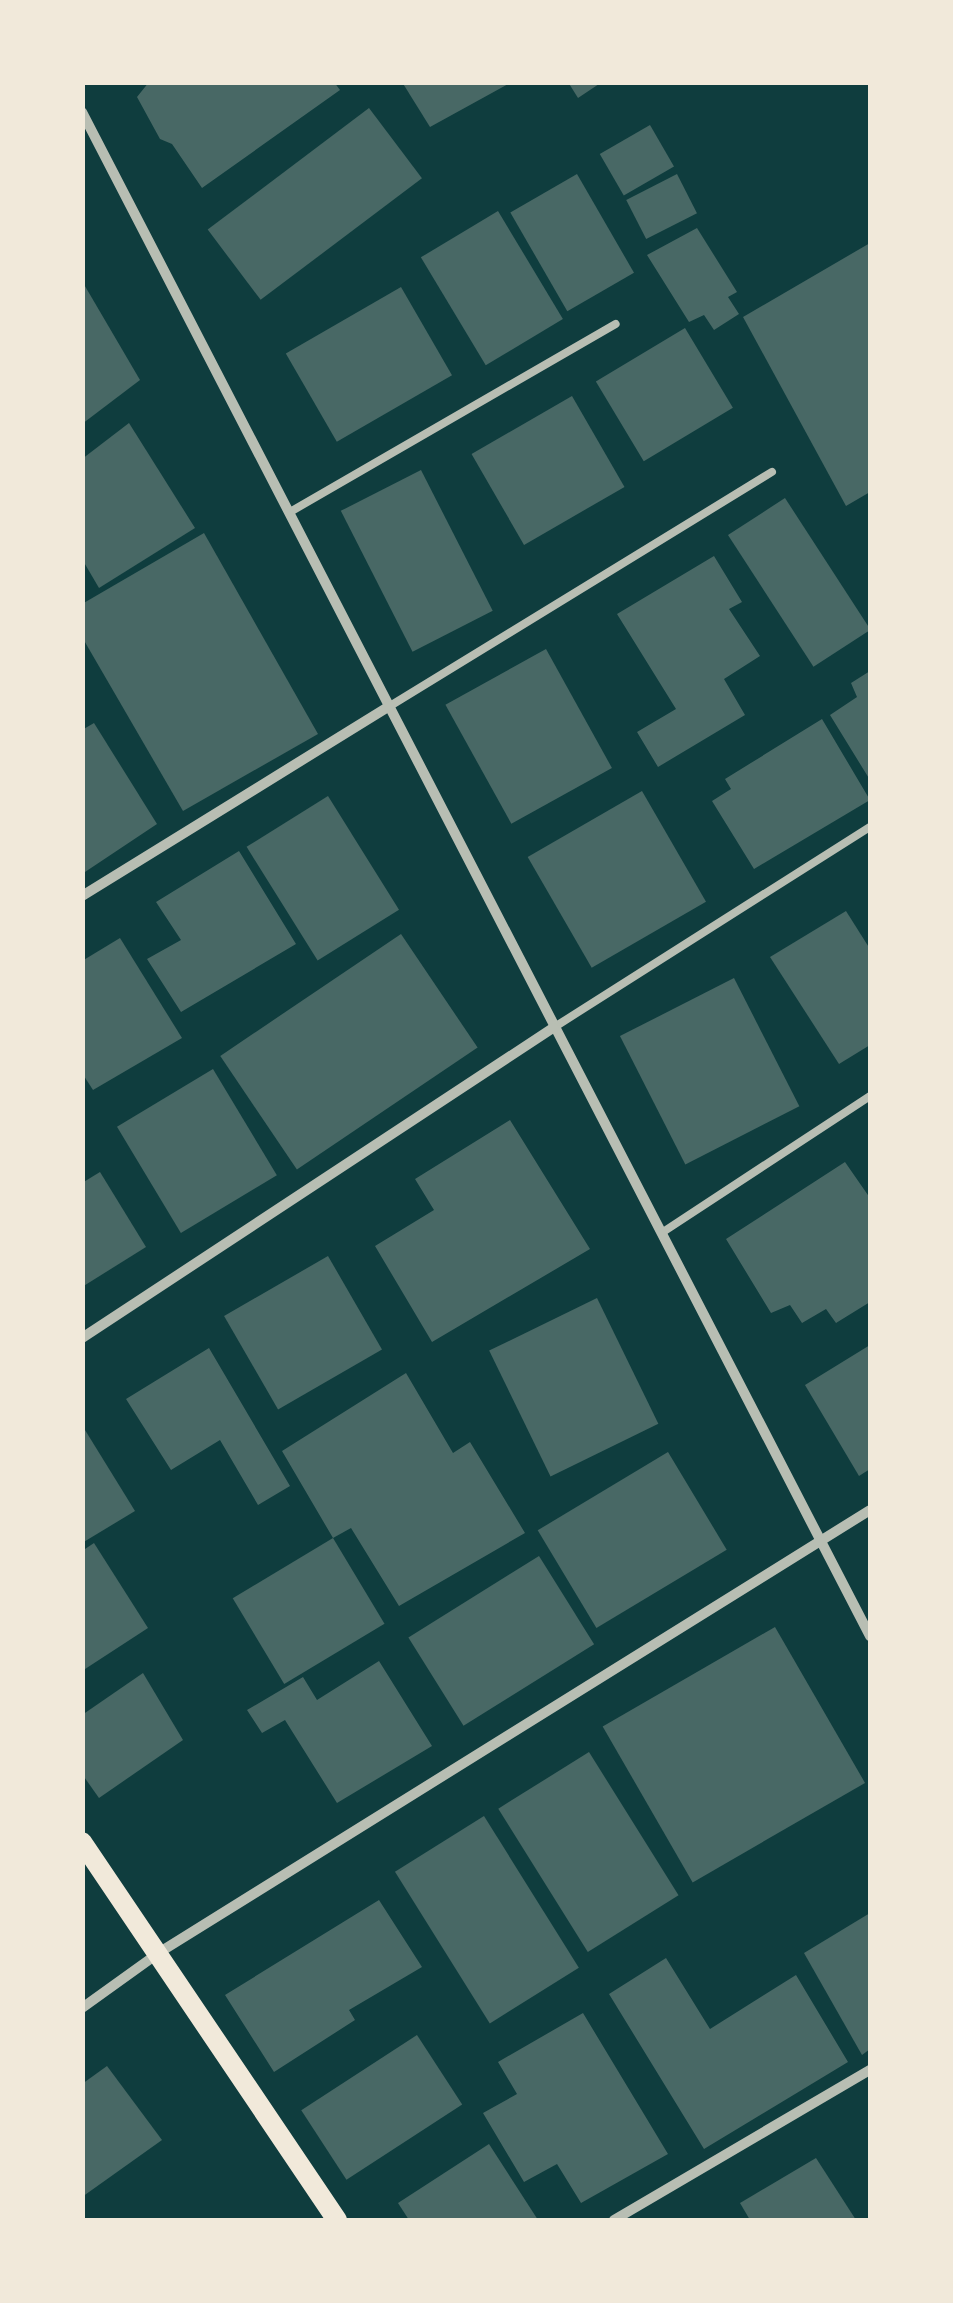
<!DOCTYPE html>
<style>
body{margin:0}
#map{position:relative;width:953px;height:2303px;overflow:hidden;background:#0f3d3e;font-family:"DM Sans",sans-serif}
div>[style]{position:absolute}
.building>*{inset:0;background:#486865;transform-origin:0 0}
.service>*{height:8px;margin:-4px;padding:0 4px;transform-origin:4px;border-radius:4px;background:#b8beb3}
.minor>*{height:10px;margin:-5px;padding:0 5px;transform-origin:5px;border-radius:5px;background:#b8beb3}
.secondary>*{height:20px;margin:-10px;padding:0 10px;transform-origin:10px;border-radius:10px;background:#f1e9da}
span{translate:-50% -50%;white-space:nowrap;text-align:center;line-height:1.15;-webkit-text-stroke:10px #f1e9da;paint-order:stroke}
.frame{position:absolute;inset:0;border:85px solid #f1e9da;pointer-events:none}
</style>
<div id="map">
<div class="building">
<i style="clip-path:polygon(149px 82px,334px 82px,340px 90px,202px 188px,172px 144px,160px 139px,137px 97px)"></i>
<i style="clip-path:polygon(402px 82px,512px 82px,430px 127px)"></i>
<i style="clip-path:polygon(568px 82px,602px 82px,578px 98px)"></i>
<i style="left:369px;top:108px;width:88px;height:202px;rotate:53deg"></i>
<i style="left:650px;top:125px;width:48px;height:58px;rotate:60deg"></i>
<i style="left:577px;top:174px;width:114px;height:77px;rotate:60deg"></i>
<i style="left:677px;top:174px;width:44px;height:57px;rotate:63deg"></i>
<i style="left:498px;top:211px;width:126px;height:90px;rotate:59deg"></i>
<i style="clip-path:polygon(697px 228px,737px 292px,728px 297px,739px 314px,714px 330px,704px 315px,689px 322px,647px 255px)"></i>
<i style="clip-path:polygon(870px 243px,870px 492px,846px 506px,743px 317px)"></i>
<i style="clip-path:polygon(82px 281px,140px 380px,82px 424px)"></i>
<i style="left:401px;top:287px;width:102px;height:133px;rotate:60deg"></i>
<i style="left:685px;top:328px;width:93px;height:104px;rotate:59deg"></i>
<i style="left:572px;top:396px;width:105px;height:116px;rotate:60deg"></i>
<i style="clip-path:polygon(129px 423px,195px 528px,99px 588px,82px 559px,82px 459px)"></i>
<i style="left:421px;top:470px;width:158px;height:90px;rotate:63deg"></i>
<i style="left:785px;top:498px;width:157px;height:68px;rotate:57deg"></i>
<i style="clip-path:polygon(204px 533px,318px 734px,183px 811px,82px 637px,82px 604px)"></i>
<i style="clip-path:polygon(714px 556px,742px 602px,729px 609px,760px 656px,724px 679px,745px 715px,658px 767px,637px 732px,676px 709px,617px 614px)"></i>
<i style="left:546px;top:649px;width:136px;height:115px;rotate:61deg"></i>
<i style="clip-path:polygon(870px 671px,870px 780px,830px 715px,857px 697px,851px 683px)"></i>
<i style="clip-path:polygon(822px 719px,870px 800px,754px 869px,712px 801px,731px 789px,725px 779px)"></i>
<i style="clip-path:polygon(94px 723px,157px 824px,82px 874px,82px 730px)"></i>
<i style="left:642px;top:791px;width:128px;height:132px;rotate:60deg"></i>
<i style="left:328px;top:796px;width:134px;height:96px;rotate:58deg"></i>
<i style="clip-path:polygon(239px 851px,296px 944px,181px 1012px,147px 959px,181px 940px,156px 902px)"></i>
<i style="clip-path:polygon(846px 911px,870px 949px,870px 1045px,839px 1064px,770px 957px)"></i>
<i style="left:401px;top:934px;width:137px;height:218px;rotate:56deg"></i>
<i style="clip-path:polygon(120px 938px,182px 1038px,93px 1090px,82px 1073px,82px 961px)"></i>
<i style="left:734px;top:978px;width:144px;height:128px;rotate:63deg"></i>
<i style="left:213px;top:1069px;width:124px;height:112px;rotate:59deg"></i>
<i style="clip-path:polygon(510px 1120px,590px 1249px,432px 1342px,375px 1246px,434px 1210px,415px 1179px)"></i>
<i style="clip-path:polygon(845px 1162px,870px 1198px,870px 1302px,836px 1323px,826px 1309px,802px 1323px,790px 1305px,771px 1313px,726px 1239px)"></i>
<i style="clip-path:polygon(100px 1172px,146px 1247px,82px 1287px,82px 1183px)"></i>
<i style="left:328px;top:1256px;width:108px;height:120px;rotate:60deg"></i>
<i style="left:597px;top:1298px;width:140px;height:120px;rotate:64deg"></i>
<i style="clip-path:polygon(870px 1345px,870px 1469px,859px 1476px,805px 1385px)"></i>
<i style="clip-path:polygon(209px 1348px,290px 1486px,258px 1505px,220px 1440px,171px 1470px,126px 1399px)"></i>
<i style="clip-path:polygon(406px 1373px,453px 1453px,470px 1442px,525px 1533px,399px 1606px,351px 1528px,333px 1538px,282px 1451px)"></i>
<i style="clip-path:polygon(85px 1430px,135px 1511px,82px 1543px,82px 1432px)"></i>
<i style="left:668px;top:1452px;width:114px;height:152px;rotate:59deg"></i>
<i style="left:333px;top:1538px;width:100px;height:117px;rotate:59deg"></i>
<i style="clip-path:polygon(94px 1543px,148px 1628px,82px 1671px,82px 1551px)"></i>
<i style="left:539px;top:1556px;width:104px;height:154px;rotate:58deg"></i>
<i style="left:775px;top:1627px;width:180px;height:199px;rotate:60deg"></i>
<i style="clip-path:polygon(379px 1661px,432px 1746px,337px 1803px,285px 1720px,262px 1733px,247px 1710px,303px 1677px,317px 1700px)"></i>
<i style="clip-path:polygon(143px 1673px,183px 1740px,99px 1798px,82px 1774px,82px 1715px)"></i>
<i style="left:589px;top:1752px;width:169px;height:107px;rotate:58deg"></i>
<i style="left:484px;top:1816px;width:179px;height:105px;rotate:58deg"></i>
<i style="clip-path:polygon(379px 1900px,422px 1967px,349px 2010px,355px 2020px,274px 2072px,225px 1995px)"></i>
<i style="clip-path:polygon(870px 1913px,870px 2049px,862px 2055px,804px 1953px)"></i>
<i style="clip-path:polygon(666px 1958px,710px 2029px,796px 1975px,848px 2062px,704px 2149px,609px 1994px)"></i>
<i style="clip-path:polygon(583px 2013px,668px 2154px,581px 2203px,557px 2164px,524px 2182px,483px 2113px,517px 2094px,498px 2062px)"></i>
<i style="left:417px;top:2035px;width:83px;height:138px;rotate:57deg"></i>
<i style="clip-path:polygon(107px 2066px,162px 2140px,82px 2197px,82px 2084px)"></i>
<i style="clip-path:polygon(489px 2144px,538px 2220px,409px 2220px,398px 2203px)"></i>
<i style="clip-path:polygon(816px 2158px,856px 2220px,750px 2220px,740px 2203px)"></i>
</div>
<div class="service">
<i style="left:290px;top:512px;width:376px;rotate:-30deg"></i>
<i style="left:390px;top:706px;width:448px;rotate:-31.5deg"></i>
<i style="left:553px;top:1028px;width:375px;rotate:-32.4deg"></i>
<i style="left:663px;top:1232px;width:248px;rotate:-33.3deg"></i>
</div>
<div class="minor">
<i style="left:82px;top:112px;width:1716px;rotate:62.66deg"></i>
<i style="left:82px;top:896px;width:362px;rotate:-31.7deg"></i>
<i style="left:82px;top:1338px;width:564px;rotate:-33.35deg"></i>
<i style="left:82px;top:2008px;width:96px;rotate:-35.7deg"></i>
<i style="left:160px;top:1952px;width:836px;rotate:-31.9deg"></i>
<i style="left:614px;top:2220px;width:297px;rotate:-30.4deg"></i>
</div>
<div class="secondary">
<i style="left:82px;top:1842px;width:456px;rotate:56deg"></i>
</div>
<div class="frame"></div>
</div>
